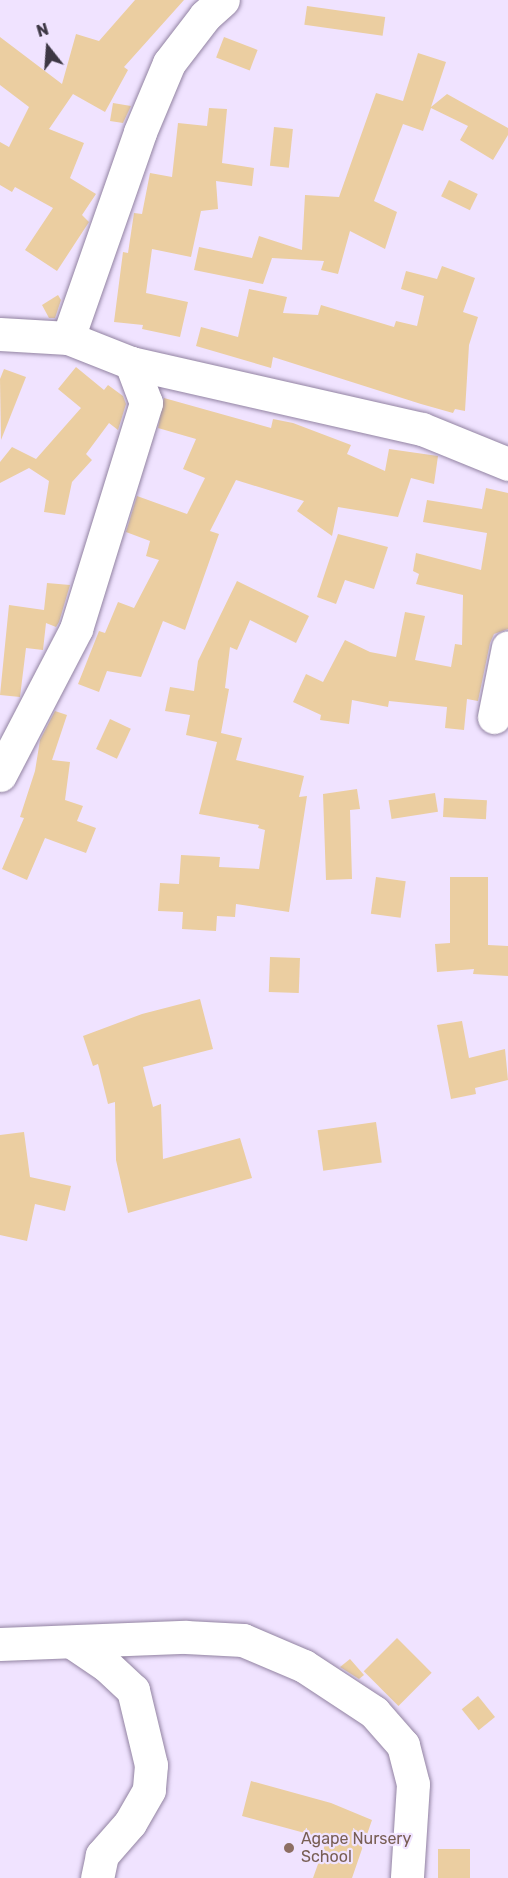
<!DOCTYPE html>
<style>
body{margin:0}
#map{position:relative;width:508px;height:1878px;overflow:hidden;background:#f0e3ff;font-family:Rubik,sans-serif}
div>[style]{position:absolute}
.building>*{inset:0;background:#ebcea1;transform-origin:0 0}
.roads{filter:drop-shadow(0 0 2px #9283a2) drop-shadow(0 0 2px #9283a2)}
.minor>*{height:33px;margin:-16.5px;padding:0 16.5px;transform-origin:16.5px;border-radius:16.5px;background:#fff}
.dots>*{width:16px;height:16px;translate:-50% -50%;box-sizing:border-box;border:3px solid #f0e3ff;border-radius:50%}
span{translate:-50% -50%;white-space:nowrap;text-align:center;line-height:1.15;-webkit-text-stroke:4.5px #f0e3ff;paint-order:stroke}
.education-label{font-size:16px;color:#785e54}
.left{translate:0 -50%;text-align:left}
.north{position:absolute;left:18px;top:18px;width:60px;height:60px;-webkit-text-stroke:4px #f0e3ff;paint-order:stroke;rotate:343deg;font-size:16px;font-weight:700;line-height:24px;text-align:center;color:#3d3744}
.north::after{content:'';display:block;margin:auto;width:21px;height:27px;background:#3d3744;clip-path:polygon(50% 0,100% 100%,50% 72%,0 100%)}
</style>
<div id="map">
<div class="building">
<i style="clip-path:polygon(135px 0,184px 0,124px 67px,128px 70px,105px 112px,73px 94px,49px 129px,84px 143px,70px 178px,96px 194px,82px 215px,89px 222px,57px 271px,25px 250px,53px 208px,15px 187px,12px 192px,0 185px,0 142px,9px 147px,29px 107px,0 85px,0 37px,62px 84px,76px 34px,99px 41px)"></i>
<i style="left:307px;top:6px;width:79px;height:19px;rotate:8deg"></i>
<i style="left:224px;top:37px;width:36px;height:22px;rotate:21deg"></i>
<i style="clip-path:polygon(418px 53px,446px 62px,431px 107px,447px 94px,508px 128px,508px 135px,493px 160px,460px 140px,468px 126px,431px 108px,423px 131px,403px 124px,374px 201px,397px 212px,385px 249px,350px 231px,338px 274px,321px 270px,324px 261px,272px 258px,263px 284px,194px 270px,199px 247px,252px 258px,259px 236px,302px 250px,305px 195px,339px 197px,376px 93px,403px 101px)"></i>
<i style="clip-path:polygon(113px 103px,131px 106px,123px 123px,110px 121px)"></i>
<i style="clip-path:polygon(209px 108px,227px 109px,222px 163px,254px 168px,252px 186px,216px 181px,218px 209px,201px 211px,191px 257px,152px 249px,146px 293px,188px 302px,180px 337px,142px 329px,143px 325px,114px 322px,123px 252px,128px 253px,134px 213px,142px 214px,150px 173px,172px 177px,178px 123px,207px 126px)"></i>
<i style="left:274px;top:127px;width:19px;height:39px;rotate:6deg"></i>
<i style="left:449px;top:180px;width:32px;height:18px;rotate:26deg"></i>
<i style="clip-path:polygon(442px 266px,475px 278px,463px 312px,478px 317px,469px 345px,465px 411px,455px 409px,453px 413px,421px 404px,273px 357px,271px 368px,196px 346px,201px 327px,238px 337px,249px 289px,287px 297px,283px 313px,318px 315px,321px 305px,394px 327px,396px 321px,417px 326px,424px 296px,401px 289px,406px 271px,437px 279px)"></i>
<i style="clip-path:polygon(58px 295px,61px 300px,55px 318px,49px 318px,42px 305px)"></i>
<i style="clip-path:polygon(76px 367px,104px 390px,108px 385px,123px 396px,126px 404px,118px 430px,109px 423px,86px 454px,92px 460px,72px 482px,65px 515px,44px 512px,49px 481px,29px 468px,0 483px,0 462px,12px 447px,36px 459px,81px 408px,58px 389px)"></i>
<i style="clip-path:polygon(4px 369px,26px 377px,1px 440px,0 379px)"></i>
<i style="clip-path:polygon(164px 398px,271px 428px,273px 419px,293px 423px,351px 445px,347px 454px,385px 471px,389px 449px,438px 456px,434px 484px,411px 478px,398px 517px,338px 507px,332px 536px,297px 511px,304px 501px,236px 480px,210px 531px,219px 534px,185px 630px,163px 621px,141px 677px,107px 671px,99px 692px,78px 684px,99px 631px,105px 633px,118px 602px,134px 608px,159px 560px,146px 556px,150px 541px,126px 532px,137px 496px,187px 514px,205px 478px,183px 469px,196px 439px,158px 428px)"></i>
<i style="clip-path:polygon(486px 488px,508px 493px,508px 629px,494px 634px,490px 643px,478px 701px,467px 699px,464px 730px,445px 728px,447px 707px,389px 701px,388px 707px,352px 700px,349px 724px,320px 720px,321px 715px,293px 702px,306px 674px,323px 682px,345px 640px,370px 652px,396px 657px,405px 612px,425px 616px,415px 660px,451px 667px,455px 644px,462px 645px,463px 595px,416px 584px,419px 574px,413px 571px,416px 553px,481px 570px,487px 533px,423px 522px,427px 500px,482px 509px)"></i>
<i style="clip-path:polygon(338px 534px,388px 547px,374px 589px,345px 580px,336px 604px,317px 597px)"></i>
<i style="clip-path:polygon(237px 581px,309px 616px,296px 643px,250px 620px,237px 650px,230px 647px,225px 688px,229px 689px,221px 733px,242px 738px,236px 760px,304px 776px,299px 797px,307px 796px,289px 912px,236px 904px,235px 917px,217px 916px,216px 931px,182px 929px,183px 912px,158px 911px,160px 883px,179px 884px,181px 855px,220px 857px,219px 867px,259px 869px,265px 830px,258px 828px,259px 825px,199px 814px,217px 742px,186px 735px,190px 715px,165px 711px,170px 687px,194px 691px,198px 661px)"></i>
<i style="clip-path:polygon(47px 583px,70px 585px,59px 622px,56px 627px,46px 623px,43px 650px,26px 648px,20px 697px,0 695px,9px 605px,44px 610px)"></i>
<i style="clip-path:polygon(55px 711px,67px 715px,52px 760px,70px 762px,65px 800px,83px 806px,77px 821px,96px 828px,86px 853px,45px 838px,27px 880px,2px 869px,24px 818px,20px 817px,35px 771px,40px 740px)"></i>
<i style="left:110px;top:719px;width:23px;height:33px;rotate:25deg"></i>
<i style="clip-path:polygon(357px 789px,360px 809px,350px 810px,352px 879px,326px 880px,323px 794px)"></i>
<i style="left:435px;top:793px;width:19px;height:47px;rotate:81deg"></i>
<i style="left:444px;top:798px;width:43px;height:19px;rotate:3deg"></i>
<i style="left:376px;top:877px;width:30px;height:37px;rotate:8deg"></i>
<i style="clip-path:polygon(450px 877px,488px 877px,488px 945px,508px 946px,508px 976px,473px 974px,474px 969px,437px 972px,435px 944px,450px 943px)"></i>
<i style="left:270px;top:957px;width:30px;height:35px;rotate:2deg"></i>
<i style="clip-path:polygon(200px 999px,213px 1049px,143px 1067px,153px 1107px,161px 1104px,163px 1159px,240px 1138px,252px 1178px,128px 1213px,116px 1160px,115px 1102px,108px 1104px,98px 1064px,93px 1066px,83px 1036px,142px 1014px)"></i>
<i style="clip-path:polygon(462px 1021px,469px 1058px,505px 1049px,508px 1080px,475px 1088px,476px 1094px,451px 1099px,437px 1025px)"></i>
<i style="left:376px;top:1122px;width:41px;height:59px;rotate:82deg"></i>
<i style="clip-path:polygon(24px 1132px,30px 1177px,71px 1186px,65px 1211px,35px 1204px,27px 1241px,0 1235px,0 1135px)"></i>
<i style="left:397px;top:1638px;width:49px;height:47px;rotate:45deg"></i>
<i style="clip-path:polygon(350px 1659px,364px 1675px,359px 1679px,340px 1667px)"></i>
<i style="left:478px;top:1696px;width:27px;height:21px;rotate:51deg"></i>
<i style="clip-path:polygon(251px 1781px,331px 1803px,372px 1820px,352px 1878px,313px 1878px,327px 1839px,242px 1816px)"></i>
<i style="left:438px;top:1849px;width:32px;height:29px"></i>
</div>
<div class="roads">
<div class="minor">
<i style="left:0;top:334px;width:68px;rotate:3.4deg"></i>
<i style="left:68px;top:338px;width:68px;rotate:21.6deg"></i>
<i style="left:131px;top:363px;width:298px;rotate:12.8deg"></i>
<i style="left:422px;top:429px;width:93px;rotate:22.1deg"></i>
<i style="left:68px;top:338px;width:218px;rotate:-70.7deg"></i>
<i style="left:140px;top:132px;width:75px;rotate:-67.2deg"></i>
<i style="left:169px;top:63px;width:59px;rotate:-52.5deg"></i>
<i style="left:205px;top:16px;width:24px;rotate:-42deg"></i>
<i style="left:494px;top:717px;width:71px;rotate:-78.7deg"></i>
<i style="left:0;top:775px;width:165px;rotate:-62.5deg"></i>
<i style="left:76px;top:629px;width:237px;rotate:-72.8deg"></i>
<i style="left:146px;top:403px;width:43px;rotate:-110.6deg"></i>
<i style="left:72px;top:1642px;width:41px;rotate:34.1deg"></i>
<i style="left:106px;top:1665px;width:37px;rotate:43deg"></i>
<i style="left:133px;top:1690px;width:77px;rotate:76.5deg"></i>
<i style="left:151px;top:1765px;width:25px;rotate:95deg"></i>
<i style="left:149px;top:1790px;width:38px;rotate:120deg"></i>
<i style="left:130px;top:1823px;width:43px;rotate:131.2deg"></i>
<i style="left:102px;top:1855px;width:24px;rotate:102deg"></i>
<i style="left:0;top:1644px;width:186px;rotate:-2.2deg"></i>
<i style="left:186px;top:1637px;width:57px;rotate:3deg"></i>
<i style="left:243px;top:1640px;width:66px;rotate:23.1deg"></i>
<i style="left:304px;top:1666px;width:84px;rotate:33.3deg"></i>
<i style="left:374px;top:1712px;width:44px;rotate:48.7deg"></i>
<i style="left:403px;top:1745px;width:40px;rotate:75.6deg"></i>
<i style="left:413px;top:1784px;width:94px;rotate:93.7deg"></i>
</div>
</div>
<div class="dots">
<i style="left:289px;top:1848px;background:#8d6e63"></i>
</div>
<div class="education-label">
<span class="left" style="left:301px;top:1848px">Agape Nursery<br>School</span>
</div>
<div class="north">N</div>
</div>
